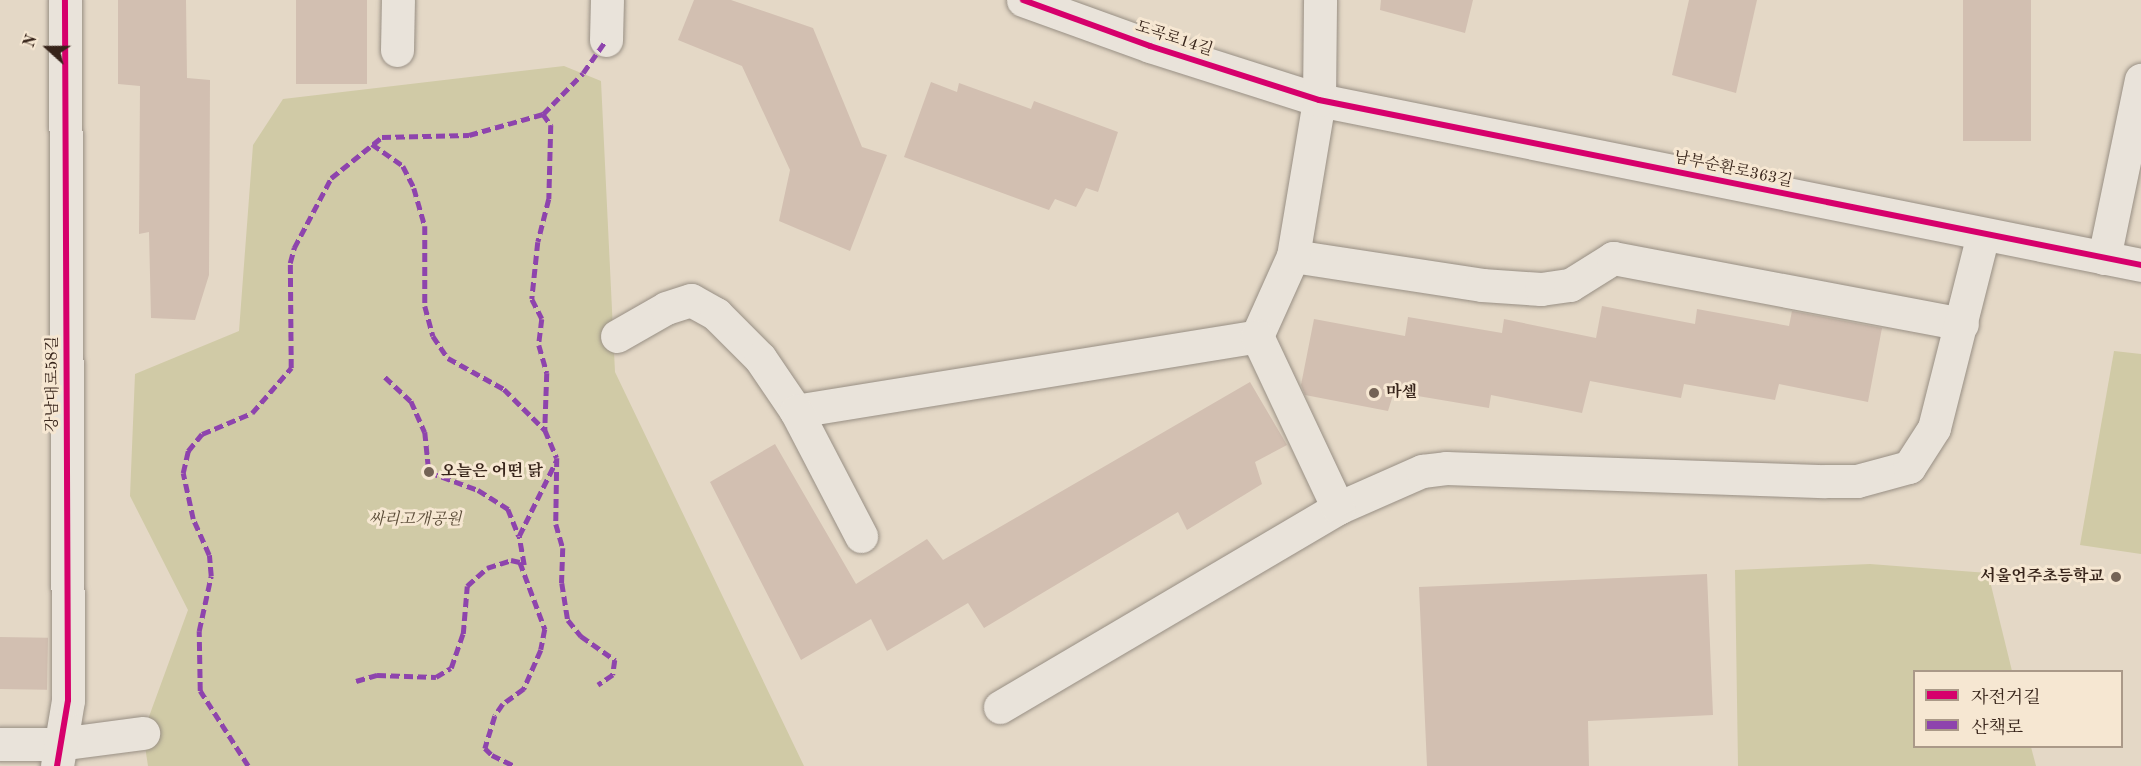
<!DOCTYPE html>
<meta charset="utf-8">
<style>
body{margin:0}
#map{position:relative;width:2141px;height:766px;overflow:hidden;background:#e4d8c6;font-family:"Old Standard TT","Noto Serif KR",serif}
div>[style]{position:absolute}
.green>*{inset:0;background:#d0caa6}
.building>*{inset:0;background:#d2bfb1;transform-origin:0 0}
.roads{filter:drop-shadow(0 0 2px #988f84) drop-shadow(0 0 2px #988f84)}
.minor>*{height:33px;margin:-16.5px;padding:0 16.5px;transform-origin:16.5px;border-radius:16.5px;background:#e9e3da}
.quiet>*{height:4.5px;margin-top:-2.25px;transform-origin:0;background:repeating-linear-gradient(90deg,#8e44ad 0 9px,transparent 0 13.5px)}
.cycleway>*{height:6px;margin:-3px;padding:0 3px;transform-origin:3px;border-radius:3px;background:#d6006c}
.dots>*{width:16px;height:16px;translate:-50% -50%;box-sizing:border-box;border:3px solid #f6e7d2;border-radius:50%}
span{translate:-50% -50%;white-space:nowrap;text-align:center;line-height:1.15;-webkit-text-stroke:6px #f6e7d2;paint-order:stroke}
.street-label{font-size:16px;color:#37241a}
.poi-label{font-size:16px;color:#37241a;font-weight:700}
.left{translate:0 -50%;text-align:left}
.right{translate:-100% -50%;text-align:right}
.park-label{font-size:16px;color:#594a36;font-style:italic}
.legend{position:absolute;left:1913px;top:670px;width:210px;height:78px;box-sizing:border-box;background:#f6e7d2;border:2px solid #a98;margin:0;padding:8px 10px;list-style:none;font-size:18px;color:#37241a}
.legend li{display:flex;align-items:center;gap:12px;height:30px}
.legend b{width:30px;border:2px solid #a98}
.north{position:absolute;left:18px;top:18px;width:60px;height:60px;-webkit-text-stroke:4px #f6e7d2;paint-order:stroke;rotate:291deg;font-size:16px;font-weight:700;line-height:24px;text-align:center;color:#37241a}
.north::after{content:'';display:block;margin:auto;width:21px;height:27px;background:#37241a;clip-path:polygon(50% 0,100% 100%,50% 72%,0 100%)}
</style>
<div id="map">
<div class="green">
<i style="clip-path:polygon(564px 66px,601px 81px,615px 372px,804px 766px,148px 766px,143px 733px,188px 610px,130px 496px,135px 374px,239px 331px,253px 145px,283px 99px)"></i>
<i style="clip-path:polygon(2114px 351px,2141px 354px,2141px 554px,2080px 545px)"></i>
<i style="clip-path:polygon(1870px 564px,1988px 573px,2012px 671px,1914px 672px,1914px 746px,2031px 747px,2036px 766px,1738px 766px,1735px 570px)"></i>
</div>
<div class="building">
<i style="clip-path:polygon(118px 0,186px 0,187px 78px,210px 80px,209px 275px,195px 320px,151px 318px,149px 232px,139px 234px,140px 86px,118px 84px)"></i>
<i style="left:296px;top:0;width:71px;height:84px"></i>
<i style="clip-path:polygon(694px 0,731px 0,813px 28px,862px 147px,887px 155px,850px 251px,779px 221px,790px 170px,742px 66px,678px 40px)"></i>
<i style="clip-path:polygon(1381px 0,1473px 0,1465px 33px,1380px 10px)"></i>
<i style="clip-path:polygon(1689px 0,1757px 0,1736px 93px,1672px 75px)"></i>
<i style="left:1963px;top:0;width:68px;height:141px"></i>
<i style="clip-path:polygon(931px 82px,957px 92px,959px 83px,1031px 109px,1034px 101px,1118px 132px,1098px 192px,1086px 188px,1076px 207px,1055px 199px,1049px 210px,904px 157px)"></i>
<i style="clip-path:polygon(1602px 306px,1695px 324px,1697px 309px,1789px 326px,1792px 311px,1882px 328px,1868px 402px,1779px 384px,1775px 400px,1684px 384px,1681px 398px,1590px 381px,1582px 413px,1491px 395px,1489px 408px,1394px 392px,1388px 411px,1305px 395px,1301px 385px,1314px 319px,1405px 336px,1408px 317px,1502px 333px,1504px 319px,1596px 338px)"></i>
<i style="clip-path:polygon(1250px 382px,1287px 445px,1255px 462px,1262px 484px,1187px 530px,1178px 512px,984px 628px,968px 603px,887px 651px,871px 619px,801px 660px,710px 482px,775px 444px,856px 584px,927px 539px,943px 560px)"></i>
<i style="clip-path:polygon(1707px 574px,1713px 715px,1588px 721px,1589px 766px,1427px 766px,1419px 587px)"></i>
<i style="left:0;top:637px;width:48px;height:52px;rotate:1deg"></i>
</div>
<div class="roads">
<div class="minor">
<i style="left:1023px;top:0;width:135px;rotate:19.9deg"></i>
<i style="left:1150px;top:46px;width:177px;rotate:17.7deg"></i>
<i style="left:1319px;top:100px;width:838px;rotate:11.35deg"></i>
<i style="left:606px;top:40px;width:40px;rotate:-88.6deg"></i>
<i style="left:397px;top:50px;width:50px;rotate:-88.9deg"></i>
<i style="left:1293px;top:256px;width:191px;rotate:8.7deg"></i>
<i style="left:1482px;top:285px;width:59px;rotate:3.9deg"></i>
<i style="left:1541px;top:289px;width:29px;rotate:-8deg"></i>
<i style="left:1570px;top:285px;width:51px;rotate:-32.1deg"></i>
<i style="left:1613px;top:258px;width:355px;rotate:10.7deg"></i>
<i style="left:2104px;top:258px;width:182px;rotate:-78.3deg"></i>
<i style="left:617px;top:336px;width:56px;rotate:-29.7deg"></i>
<i style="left:666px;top:308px;width:26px;rotate:-18deg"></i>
<i style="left:691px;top:300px;width:29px;rotate:29deg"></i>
<i style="left:716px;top:314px;width:62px;rotate:45deg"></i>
<i style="left:760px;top:358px;width:64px;rotate:55.8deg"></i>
<i style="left:796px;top:411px;width:467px;rotate:-9.2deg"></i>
<i style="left:1257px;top:336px;width:88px;rotate:-65.8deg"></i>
<i style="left:1293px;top:256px;width:158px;rotate:-80.5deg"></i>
<i style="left:1319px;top:100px;width:100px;rotate:-89.4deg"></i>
<i style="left:796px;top:411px;width:141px;rotate:62.5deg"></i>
<i style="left:1338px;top:508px;width:92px;rotate:-23.8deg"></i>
<i style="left:1422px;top:471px;width:24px;rotate:-7deg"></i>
<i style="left:1446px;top:468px;width:379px;rotate:2deg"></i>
<i style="left:1825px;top:481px;width:32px"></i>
<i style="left:1857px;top:481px;width:54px;rotate:-15.1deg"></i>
<i style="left:1909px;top:467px;width:46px;rotate:-57.3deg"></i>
<i style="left:1934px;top:428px;width:199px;rotate:-75.8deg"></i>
<i style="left:1000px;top:707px;width:392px;rotate:-30.5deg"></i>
<i style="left:1338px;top:508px;width:190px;rotate:-115.2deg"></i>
<i style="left:0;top:744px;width:59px"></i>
<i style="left:59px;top:744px;width:85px;rotate:-7.5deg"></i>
<i style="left:57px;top:766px;width:67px;rotate:-80.5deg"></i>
<i style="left:68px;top:700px;width:700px;rotate:-90.25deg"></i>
</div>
</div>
<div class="quiet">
<i style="left:543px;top:114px;width:57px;rotate:-45.7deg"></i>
<i style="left:583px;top:73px;width:40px;rotate:-55.1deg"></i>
<i style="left:372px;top:144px;width:38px;rotate:35deg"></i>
<i style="left:403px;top:166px;width:25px;rotate:63deg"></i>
<i style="left:414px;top:188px;width:40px;rotate:74deg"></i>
<i style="left:425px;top:226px;width:80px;rotate:90deg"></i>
<i style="left:425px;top:306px;width:31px;rotate:75deg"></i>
<i style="left:433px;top:336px;width:27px;rotate:56deg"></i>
<i style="left:448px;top:358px;width:64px;rotate:29deg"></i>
<i style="left:504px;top:389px;width:58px;rotate:45deg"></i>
<i style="left:385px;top:377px;width:35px;rotate:43deg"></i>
<i style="left:411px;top:401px;width:34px;rotate:66deg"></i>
<i style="left:425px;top:432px;width:40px;rotate:84.3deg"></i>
<i style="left:429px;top:472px;width:52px;rotate:20.2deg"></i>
<i style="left:478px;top:490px;width:36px;rotate:32deg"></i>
<i style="left:508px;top:509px;width:29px;rotate:68deg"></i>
<i style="left:524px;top:565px;width:29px;rotate:-100deg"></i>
<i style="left:519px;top:536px;width:84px;rotate:-63.7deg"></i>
<i style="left:356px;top:681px;width:22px;rotate:-16deg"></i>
<i style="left:377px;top:675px;width:59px;rotate:1.9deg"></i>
<i style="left:436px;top:677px;width:17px;rotate:-31deg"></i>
<i style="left:451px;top:668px;width:36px;rotate:-71deg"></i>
<i style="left:463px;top:634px;width:48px;rotate:-85.2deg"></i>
<i style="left:467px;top:586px;width:27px;rotate:-42deg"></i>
<i style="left:487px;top:568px;width:25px;rotate:-18deg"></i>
<i style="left:511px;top:560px;width:9px;rotate:13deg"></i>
<i style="left:520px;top:562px;width:72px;rotate:69.5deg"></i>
<i style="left:545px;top:629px;width:21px;rotate:101deg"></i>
<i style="left:541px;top:650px;width:43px;rotate:113.6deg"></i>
<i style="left:524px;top:689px;width:26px;rotate:144deg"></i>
<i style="left:503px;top:704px;width:14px;rotate:124deg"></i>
<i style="left:495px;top:716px;width:34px;rotate:107deg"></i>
<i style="left:485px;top:748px;width:10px;rotate:45deg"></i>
<i style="left:492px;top:755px;width:25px;rotate:26deg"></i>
<i style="left:248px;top:766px;width:89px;rotate:-122.6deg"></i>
<i style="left:200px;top:691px;width:60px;rotate:-91deg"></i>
<i style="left:199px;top:631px;width:56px;rotate:-77.7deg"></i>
<i style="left:211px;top:576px;width:21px;rotate:-95deg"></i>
<i style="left:209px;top:555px;width:39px;rotate:-114deg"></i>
<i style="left:193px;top:519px;width:47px;rotate:-102.3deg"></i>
<i style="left:183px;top:473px;width:23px;rotate:-77deg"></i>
<i style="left:188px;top:451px;width:22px;rotate:-51deg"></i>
<i style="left:202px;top:434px;width:54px;rotate:-22.8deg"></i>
<i style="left:252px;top:413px;width:60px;rotate:-49.1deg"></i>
<i style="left:291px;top:368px;width:105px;rotate:-90.5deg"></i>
<i style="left:290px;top:263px;width:16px;rotate:-75deg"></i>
<i style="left:294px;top:248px;width:79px;rotate:-62.1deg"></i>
<i style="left:331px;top:178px;width:65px;rotate:-38.8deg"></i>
<i style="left:382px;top:137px;width:87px;rotate:-1.3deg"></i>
<i style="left:469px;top:135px;width:77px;rotate:-15.8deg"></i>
<i style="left:543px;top:114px;width:14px;rotate:54deg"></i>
<i style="left:551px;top:125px;width:74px;rotate:91.5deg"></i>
<i style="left:549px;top:199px;width:44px;rotate:104.3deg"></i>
<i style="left:538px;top:242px;width:57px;rotate:96deg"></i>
<i style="left:532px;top:299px;width:22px;rotate:63deg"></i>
<i style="left:542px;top:319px;width:26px;rotate:97deg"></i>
<i style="left:539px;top:345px;width:29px;rotate:74deg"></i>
<i style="left:547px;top:373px;width:57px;rotate:92deg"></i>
<i style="left:545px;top:430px;width:30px;rotate:67deg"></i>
<i style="left:557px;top:458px;width:66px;rotate:90.9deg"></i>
<i style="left:556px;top:524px;width:25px;rotate:74deg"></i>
<i style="left:563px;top:548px;width:35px;rotate:92deg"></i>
<i style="left:562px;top:583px;width:37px;rotate:81deg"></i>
<i style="left:568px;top:620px;width:21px;rotate:51deg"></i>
<i style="left:581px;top:636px;width:42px;rotate:35.2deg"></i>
<i style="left:615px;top:660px;width:15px;rotate:98deg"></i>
<i style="left:613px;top:675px;width:18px;rotate:146deg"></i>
</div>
<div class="cycleway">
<i style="left:1023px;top:0;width:135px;rotate:19.9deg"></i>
<i style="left:1150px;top:46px;width:177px;rotate:17.7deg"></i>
<i style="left:1319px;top:100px;width:838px;rotate:11.35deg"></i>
<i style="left:57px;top:766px;width:67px;rotate:-80.5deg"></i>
<i style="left:68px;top:700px;width:700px;rotate:-90.25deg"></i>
</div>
<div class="dots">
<i style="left:1374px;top:393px;background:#746356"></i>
<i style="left:429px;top:472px;background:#746356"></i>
<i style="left:2116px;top:577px;background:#746356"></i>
</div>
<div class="street-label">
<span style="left:1174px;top:39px;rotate:18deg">도곡로14길</span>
<span style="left:1733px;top:170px;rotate:12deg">남부순환로363길</span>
<span style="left:53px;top:384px;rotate:-90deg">강남대로58길</span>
</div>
<div class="poi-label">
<span class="left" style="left:1386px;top:393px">마셀</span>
<span class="left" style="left:441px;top:472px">오늘은 어떤 닭</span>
<span class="right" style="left:2104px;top:577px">서울언주초등학교</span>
</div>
<div class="park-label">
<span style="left:415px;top:520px">싸리고개공원</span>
</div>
<ul class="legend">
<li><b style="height:8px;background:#d6006c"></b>자전거길</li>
<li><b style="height:8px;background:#8e44ad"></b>산책로</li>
</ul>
<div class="north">N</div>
</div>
